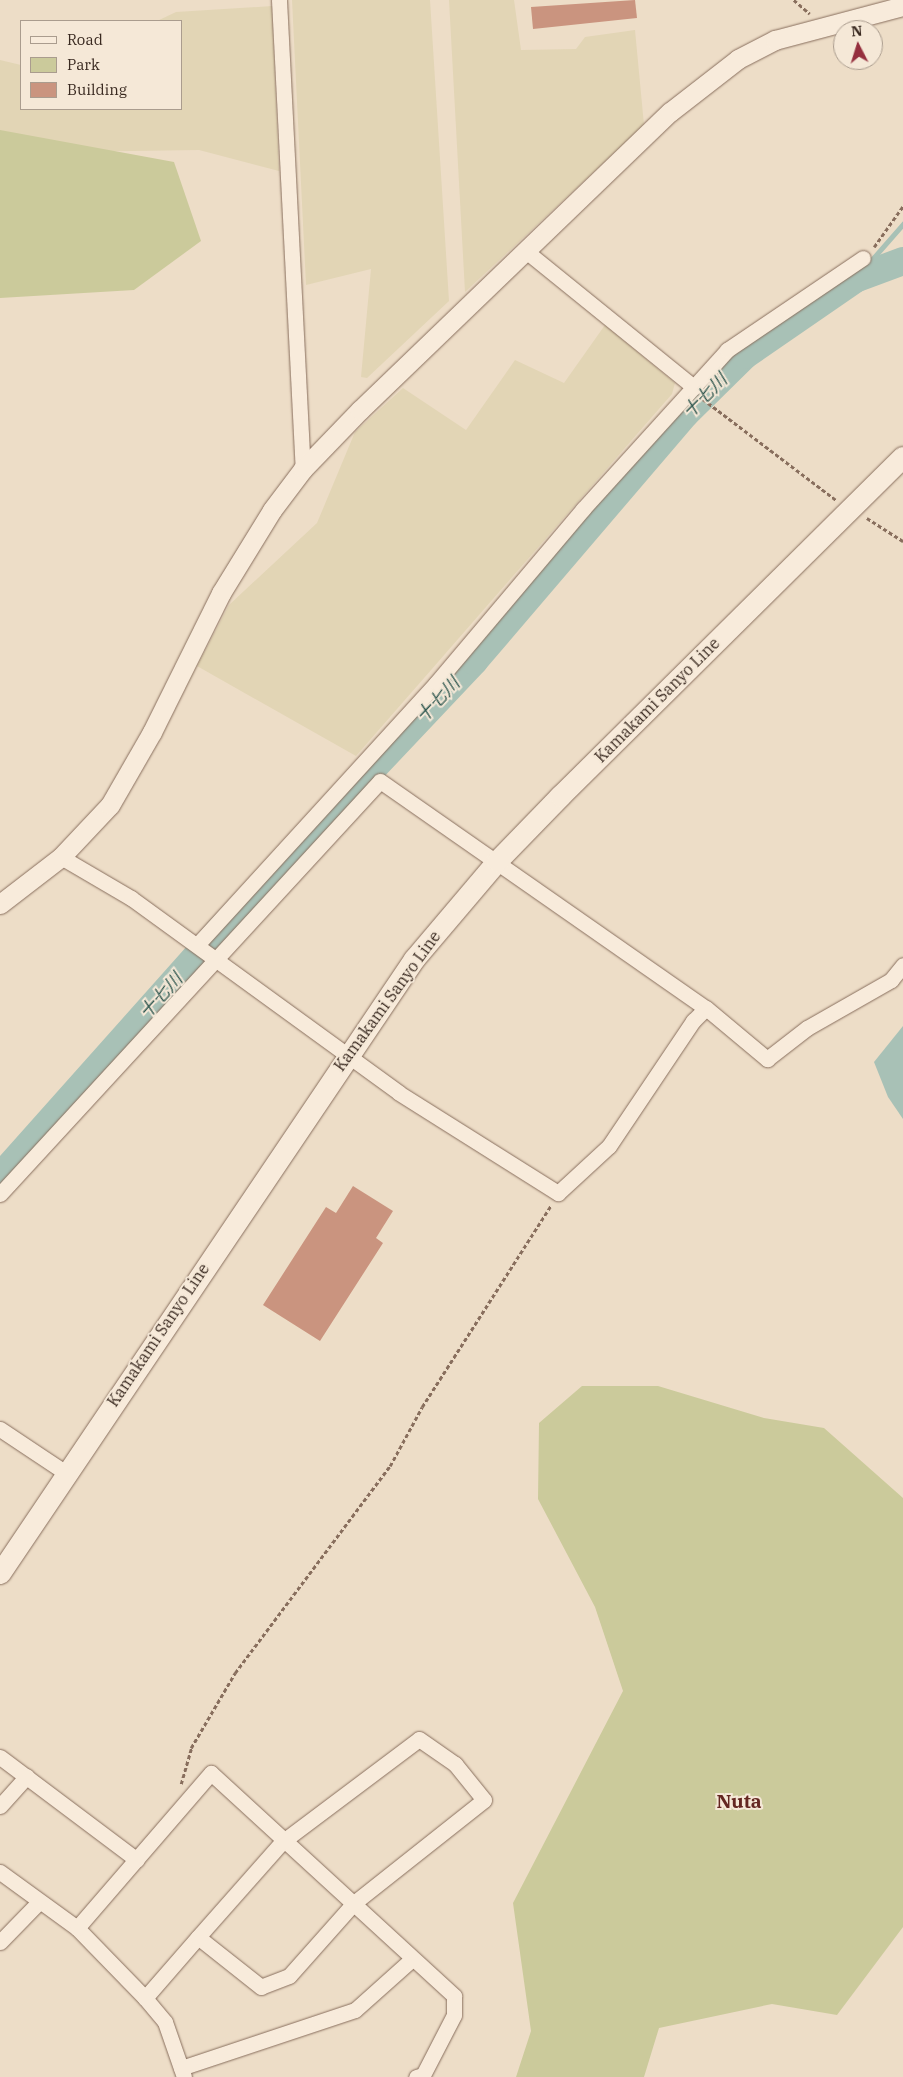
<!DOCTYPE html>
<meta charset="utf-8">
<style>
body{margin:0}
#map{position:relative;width:903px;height:2077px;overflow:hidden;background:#edddc7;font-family:"IBM Plex Serif","Noto Sans JP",serif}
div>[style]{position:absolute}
.farmland>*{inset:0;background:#e2d5b5}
.green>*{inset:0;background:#cbca9b}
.water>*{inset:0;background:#a8c1b6}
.stream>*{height:4.5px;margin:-2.25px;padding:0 2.25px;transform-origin:2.25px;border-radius:2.25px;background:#a8c1b6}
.river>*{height:28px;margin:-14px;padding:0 14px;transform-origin:14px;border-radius:14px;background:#a8c1b6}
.building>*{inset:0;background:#ca947f}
.path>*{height:2.5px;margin-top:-1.25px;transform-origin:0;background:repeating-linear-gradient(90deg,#886e5d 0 4px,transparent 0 6.5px)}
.roads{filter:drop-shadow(0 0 1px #886e5d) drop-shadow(0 0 1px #886e5d)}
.minor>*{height:15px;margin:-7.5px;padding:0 7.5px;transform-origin:7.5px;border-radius:7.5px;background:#f8ebdb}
.tertiary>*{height:19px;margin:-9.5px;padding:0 9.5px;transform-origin:9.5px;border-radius:9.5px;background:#f8ebdb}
.secondary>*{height:21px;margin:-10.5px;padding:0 10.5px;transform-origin:10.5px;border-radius:10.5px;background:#f8ebdb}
span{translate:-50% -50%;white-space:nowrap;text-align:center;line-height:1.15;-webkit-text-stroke:4px #f5e8d7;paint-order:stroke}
.street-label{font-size:16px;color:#392920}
.water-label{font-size:18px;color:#305850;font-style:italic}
.quarter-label{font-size:19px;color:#642621;font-weight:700}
.legend{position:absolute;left:20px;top:20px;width:162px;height:90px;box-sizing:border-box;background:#f5e8d7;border:1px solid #aa9c8e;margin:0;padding:6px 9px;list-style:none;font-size:15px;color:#392920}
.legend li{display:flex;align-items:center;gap:10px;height:25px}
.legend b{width:25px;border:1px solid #aa9c8e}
.north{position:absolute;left:833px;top:20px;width:50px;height:50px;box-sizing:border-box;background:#f5e8d7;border:1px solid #aa9c8e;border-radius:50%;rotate:355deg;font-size:14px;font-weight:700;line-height:20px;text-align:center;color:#392920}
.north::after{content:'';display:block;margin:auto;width:18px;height:22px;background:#952f3e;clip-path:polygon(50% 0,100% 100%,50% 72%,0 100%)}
</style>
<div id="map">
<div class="farmland">
<i style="clip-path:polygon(292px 0,430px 0,449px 301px,367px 378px,361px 377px,371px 269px,306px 285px)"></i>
<i style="clip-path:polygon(449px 0,514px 0,521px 50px,576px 49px,585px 37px,635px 30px,644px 125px,465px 292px)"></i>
<i style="clip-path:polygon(272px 6px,279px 171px,199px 150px,63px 152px,0 141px,0 60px,21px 65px,21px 109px,181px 109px,181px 21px,157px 21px,176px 12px)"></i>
<i style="clip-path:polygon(605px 325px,675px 383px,672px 394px,356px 756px,197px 666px,229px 605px,317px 523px,355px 432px,403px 388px,466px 430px,515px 360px,564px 383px)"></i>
</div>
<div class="green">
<i style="clip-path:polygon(0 130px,174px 162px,201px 241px,134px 290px,0 298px)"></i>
<i style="clip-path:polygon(582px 1386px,658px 1386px,764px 1418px,824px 1428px,903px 1498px,903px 1927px,837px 2015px,772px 2004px,659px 2028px,644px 2077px,516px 2077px,531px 2031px,513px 1903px,623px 1691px,595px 1607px,538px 1499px,539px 1423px)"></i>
</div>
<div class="water">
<i style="clip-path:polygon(903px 1026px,903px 1119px,888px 1097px,874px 1062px)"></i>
</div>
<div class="stream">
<i style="left:855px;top:279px;width:73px;rotate:-48.9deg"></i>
</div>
<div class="river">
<i style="left:0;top:1177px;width:328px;rotate:-48.3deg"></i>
<i style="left:218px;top:932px;width:373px;rotate:-46.6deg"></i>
<i style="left:474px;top:661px;width:325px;rotate:-49.5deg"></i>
<i style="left:685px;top:414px;width:84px;rotate:-44.5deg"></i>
<i style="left:745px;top:355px;width:134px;rotate:-34.6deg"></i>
<i style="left:855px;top:279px;width:51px;rotate:-20.6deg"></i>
</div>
<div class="building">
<i style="clip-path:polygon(635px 0,637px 18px,533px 29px,531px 7px)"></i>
<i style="clip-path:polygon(353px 1186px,393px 1211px,376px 1238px,383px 1243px,320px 1341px,263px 1305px,326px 1207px,336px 1213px)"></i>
</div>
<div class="path">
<i style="left:794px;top:0;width:21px;rotate:41deg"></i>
<i style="left:874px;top:247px;width:50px;rotate:-54.7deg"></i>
<i style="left:703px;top:399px;width:167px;rotate:37.2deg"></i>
<i style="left:867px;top:518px;width:43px;rotate:32.6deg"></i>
<i style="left:181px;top:1784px;width:37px;rotate:-74deg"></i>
<i style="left:191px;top:1748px;width:87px;rotate:-59.6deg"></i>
<i style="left:235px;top:1673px;width:259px;rotate:-53.2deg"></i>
<i style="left:390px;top:1466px;width:67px;rotate:-61.5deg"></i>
<i style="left:422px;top:1407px;width:240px;rotate:-57.4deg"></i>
</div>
<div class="roads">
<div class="minor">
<i style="left:279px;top:0;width:470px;rotate:87.1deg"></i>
<i style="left:527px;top:252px;width:215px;rotate:39deg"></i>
<i style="left:61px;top:857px;width:81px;rotate:30.4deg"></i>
<i style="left:131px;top:898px;width:331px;rotate:36deg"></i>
<i style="left:399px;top:1093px;width:188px;rotate:32.2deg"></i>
<i style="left:558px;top:1193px;width:69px;rotate:-42.7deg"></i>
<i style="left:609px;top:1146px;width:151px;rotate:-56.1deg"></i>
<i style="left:693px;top:1021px;width:18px;rotate:-45deg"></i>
<i style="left:197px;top:945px;width:355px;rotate:-47.6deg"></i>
<i style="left:436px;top:683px;width:228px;rotate:-49.8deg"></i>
<i style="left:583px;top:509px;width:215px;rotate:-47.8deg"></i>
<i style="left:727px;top:350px;width:164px;rotate:-34.1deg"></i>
<i style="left:0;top:1194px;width:561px;rotate:-47.38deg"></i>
<i style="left:380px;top:781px;width:397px;rotate:34.9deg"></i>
<i style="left:706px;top:1008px;width:80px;rotate:39.9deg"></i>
<i style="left:767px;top:1059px;width:51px;rotate:-37.8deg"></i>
<i style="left:807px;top:1028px;width:97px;rotate:-29.7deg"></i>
<i style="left:891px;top:980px;width:19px;rotate:-51deg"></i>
<i style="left:0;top:1429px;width:79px;rotate:33.7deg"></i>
<i style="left:0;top:1757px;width:171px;rotate:36.9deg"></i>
<i style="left:0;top:1806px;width:40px;rotate:-48deg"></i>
<i style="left:0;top:1872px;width:95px;rotate:36deg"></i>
<i style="left:77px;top:1928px;width:98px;rotate:45.8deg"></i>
<i style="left:145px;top:1998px;width:31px;rotate:50deg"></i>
<i style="left:165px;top:2022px;width:58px;rotate:70.9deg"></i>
<i style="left:77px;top:1928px;width:205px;rotate:-49.2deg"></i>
<i style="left:211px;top:1773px;width:330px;rotate:42.5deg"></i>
<i style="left:454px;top:1996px;width:19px;rotate:90deg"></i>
<i style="left:454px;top:2015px;width:68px;rotate:117.3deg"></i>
<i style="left:423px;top:2075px;width:7px;rotate:164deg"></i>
<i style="left:0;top:1942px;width:54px;rotate:-45.7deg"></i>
<i style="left:145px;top:1998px;width:81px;rotate:-49deg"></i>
<i style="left:198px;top:1937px;width:127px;rotate:-48.5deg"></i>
<i style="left:282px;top:1842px;width:171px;rotate:-36.9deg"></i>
<i style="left:419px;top:1739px;width:44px;rotate:34.8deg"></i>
<i style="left:455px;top:1764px;width:46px;rotate:51.1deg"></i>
<i style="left:484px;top:1800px;width:167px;rotate:141.6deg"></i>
<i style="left:353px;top:1904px;width:96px;rotate:131.6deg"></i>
<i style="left:289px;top:1976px;width:30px;rotate:159deg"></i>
<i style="left:261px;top:1987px;width:80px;rotate:-141.6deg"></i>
<i style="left:181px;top:2068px;width:183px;rotate:-18.4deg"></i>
<i style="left:355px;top:2010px;width:76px;rotate:-41.8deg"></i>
</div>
<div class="tertiary">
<i style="left:0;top:904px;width:77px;rotate:-37.6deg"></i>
<i style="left:61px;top:857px;width:71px;rotate:-46.7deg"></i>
<i style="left:110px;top:805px;width:84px;rotate:-60.1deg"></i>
<i style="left:152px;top:732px;width:155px;rotate:-63.6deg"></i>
<i style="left:221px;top:593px;width:97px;rotate:-58.4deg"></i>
<i style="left:272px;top:510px;width:51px;rotate:-52.9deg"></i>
<i style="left:303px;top:469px;width:82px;rotate:-46deg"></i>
<i style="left:360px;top:410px;width:430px;rotate:-43.9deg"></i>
<i style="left:670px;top:112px;width:86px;rotate:-37.9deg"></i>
<i style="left:738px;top:59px;width:42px;rotate:-27.2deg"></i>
<i style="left:775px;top:40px;width:132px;rotate:-14.9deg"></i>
</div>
<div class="secondary">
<i style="left:0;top:1573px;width:741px;rotate:-56.01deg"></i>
<i style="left:414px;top:959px;width:128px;rotate:-49.7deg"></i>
<i style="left:497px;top:861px;width:91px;rotate:-45.9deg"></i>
<i style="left:560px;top:796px;width:482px;rotate:-44.7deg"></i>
</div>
</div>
<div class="street-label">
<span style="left:657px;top:700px;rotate:-45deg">Kamakami Sanyo Line</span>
<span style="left:387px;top:1001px;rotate:-54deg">Kamakami Sanyo Line</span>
<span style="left:158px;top:1335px;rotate:-56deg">Kamakami Sanyo Line</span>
</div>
<div class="water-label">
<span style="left:705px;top:396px;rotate:-45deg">十七川</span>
<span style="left:438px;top:700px;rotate:-47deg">十七川</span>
<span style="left:161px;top:996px;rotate:-48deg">十七川</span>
</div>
<div class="quarter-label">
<span style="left:739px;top:1802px">Nuta</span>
</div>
<ul class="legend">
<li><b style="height:6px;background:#f8ebdb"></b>Road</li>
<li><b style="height:14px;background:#cbca9b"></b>Park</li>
<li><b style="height:14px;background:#ca947f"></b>Building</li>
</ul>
<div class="north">N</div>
</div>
